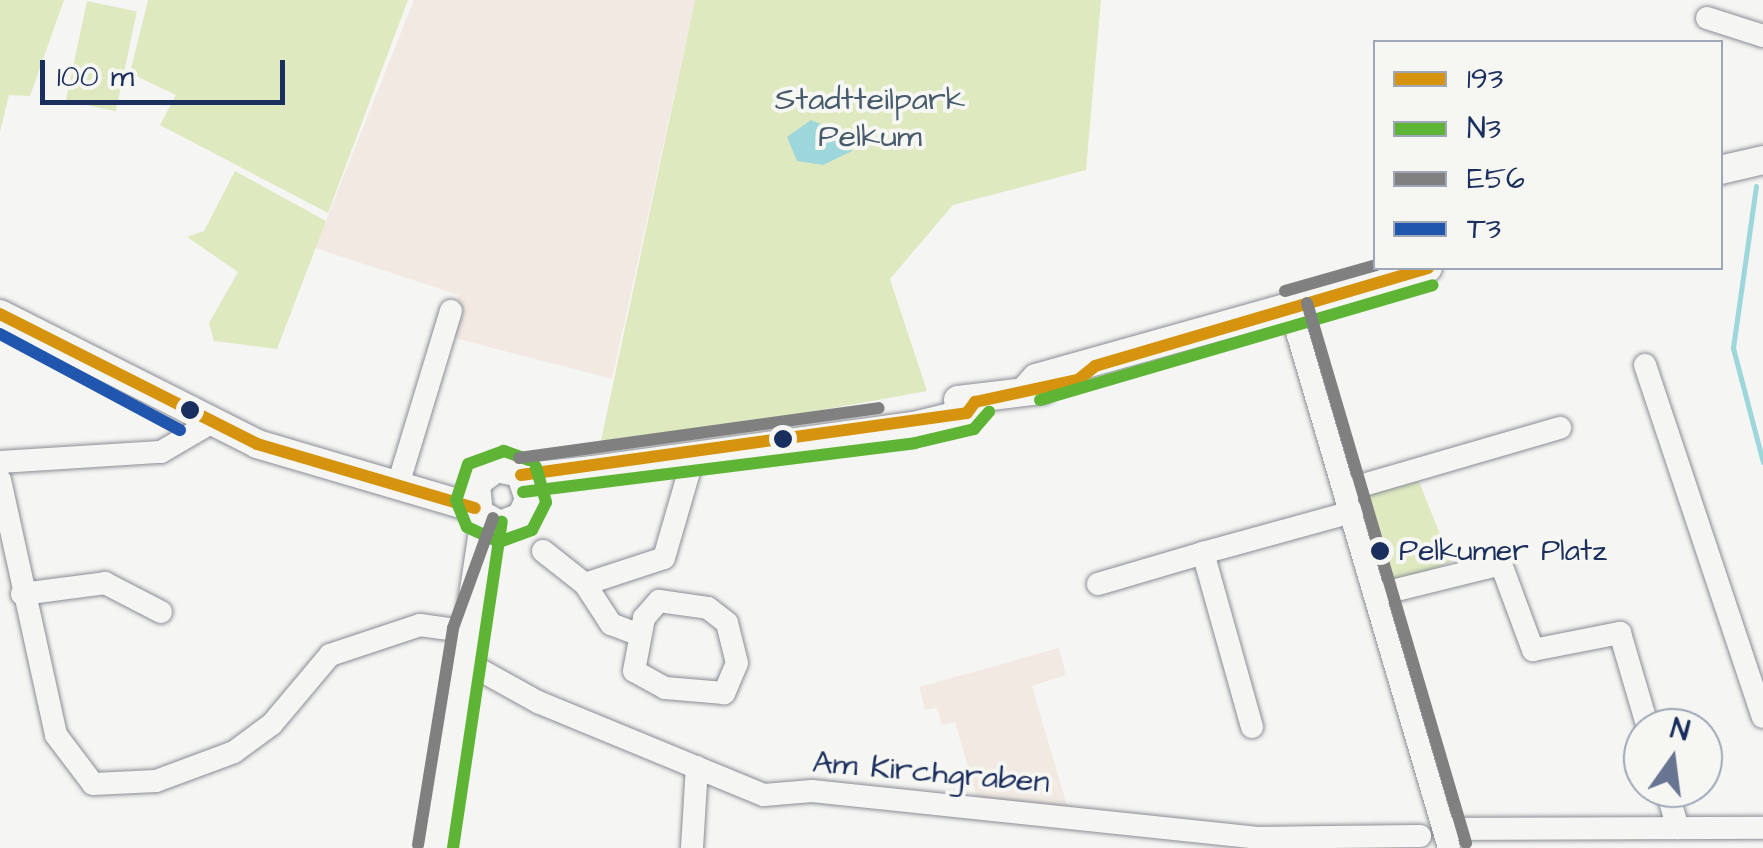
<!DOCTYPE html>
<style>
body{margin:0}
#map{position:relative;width:1763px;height:848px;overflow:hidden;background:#f5f5f3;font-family:"Architects Daughter",sans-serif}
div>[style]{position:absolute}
.built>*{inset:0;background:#f1e9e2}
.green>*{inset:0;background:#dee9c0;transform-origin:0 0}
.water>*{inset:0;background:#9dd6db}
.stream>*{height:5px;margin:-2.5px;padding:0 2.5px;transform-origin:2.5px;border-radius:2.5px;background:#9dd6db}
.roads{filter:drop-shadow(0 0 2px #898d95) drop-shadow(0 0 2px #898d95)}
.minor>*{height:22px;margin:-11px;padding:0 11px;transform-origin:11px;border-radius:11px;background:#f5f5f3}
.major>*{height:28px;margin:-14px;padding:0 14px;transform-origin:14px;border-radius:14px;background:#f5f5f3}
.bus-1>*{height:12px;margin:-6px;padding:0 6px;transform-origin:6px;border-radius:6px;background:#d6940e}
.bus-2>*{height:12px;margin:-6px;padding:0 6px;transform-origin:6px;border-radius:6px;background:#5eb535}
.bus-3>*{height:12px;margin:-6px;padding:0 6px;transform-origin:6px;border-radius:6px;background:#808080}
.bus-4>*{height:12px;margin:-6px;padding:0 6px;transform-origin:6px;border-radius:6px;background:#2056ae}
.dots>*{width:28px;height:28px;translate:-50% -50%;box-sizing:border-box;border:5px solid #f6f6f2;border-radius:50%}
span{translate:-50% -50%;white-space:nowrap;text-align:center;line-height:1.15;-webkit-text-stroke:8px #f6f6f2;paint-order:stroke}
.bus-label{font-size:30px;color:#1b2f5e}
.left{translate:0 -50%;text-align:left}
.park-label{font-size:32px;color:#475b6c}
.street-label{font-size:32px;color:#1b2f5e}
.legend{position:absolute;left:1373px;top:40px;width:350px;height:230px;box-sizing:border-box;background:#f6f6f2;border:2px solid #9ea6b7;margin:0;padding:12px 18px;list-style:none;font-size:30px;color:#1b2f5e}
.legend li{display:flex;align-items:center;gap:20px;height:50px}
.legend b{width:50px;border:2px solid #9ea6b7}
.north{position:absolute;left:1623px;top:708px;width:100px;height:100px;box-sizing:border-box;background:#f6f6f2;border:2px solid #9ea6b7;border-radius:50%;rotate:14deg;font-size:28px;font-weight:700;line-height:40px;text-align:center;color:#1b2f5e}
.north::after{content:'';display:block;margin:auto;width:35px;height:45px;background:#677492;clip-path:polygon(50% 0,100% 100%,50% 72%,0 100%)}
.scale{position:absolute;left:40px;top:60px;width:245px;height:45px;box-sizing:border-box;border:5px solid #1b2f5e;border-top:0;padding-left:12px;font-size:30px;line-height:35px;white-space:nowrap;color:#1b2f5e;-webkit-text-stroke:8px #f6f6f2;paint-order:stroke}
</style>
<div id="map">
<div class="built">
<i style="clip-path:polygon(414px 0,695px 0,612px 379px,447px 336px,459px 295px,315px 248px)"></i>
<i style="clip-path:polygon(1059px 648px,1066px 675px,1032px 686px,1067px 806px,977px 798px,955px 722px,942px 725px,937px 708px,925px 710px,919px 687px)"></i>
</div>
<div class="green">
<i style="clip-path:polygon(0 0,64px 0,30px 96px,9px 95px,0 132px)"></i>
<i style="clip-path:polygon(148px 0,408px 0,328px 213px,160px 125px,176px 95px,130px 73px)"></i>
<i style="clip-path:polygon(695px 0,1101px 0,1086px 170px,953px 205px,890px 279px,927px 391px,599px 450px)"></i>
<i style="left:87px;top:1px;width:51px;height:102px;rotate:12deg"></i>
<i style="clip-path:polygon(235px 171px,326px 221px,277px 349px,214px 341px,209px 323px,238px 272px,187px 237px,204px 231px)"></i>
<i style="clip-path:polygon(1418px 479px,1451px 562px,1393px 585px,1368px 492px)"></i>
</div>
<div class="water">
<i style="clip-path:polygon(811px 120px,847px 135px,852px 151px,823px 165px,797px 161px,787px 137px)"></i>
</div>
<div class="stream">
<i style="left:1756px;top:186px;width:164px;rotate:98.1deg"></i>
<i style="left:1733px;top:348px;width:118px;rotate:75.3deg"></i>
</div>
<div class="roads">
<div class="minor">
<i style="left:1707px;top:18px;width:59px;rotate:17.8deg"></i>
<i style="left:1290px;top:308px;width:563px;rotate:73.59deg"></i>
<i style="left:1645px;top:365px;width:371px;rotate:71.5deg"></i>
<i style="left:0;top:462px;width:161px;rotate:-3.6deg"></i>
<i style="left:161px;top:452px;width:56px;rotate:-30.3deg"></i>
<i style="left:0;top:480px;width:261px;rotate:77.6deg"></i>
<i style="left:56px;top:735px;width:61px;rotate:52.9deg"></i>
<i style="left:93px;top:784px;width:63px;rotate:-2.7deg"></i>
<i style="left:156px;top:781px;width:83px;rotate:-20.4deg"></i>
<i style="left:234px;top:752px;width:47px;rotate:-36.4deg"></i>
<i style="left:272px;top:724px;width:90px;rotate:-50deg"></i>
<i style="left:330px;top:655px;width:95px;rotate:-18.4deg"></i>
<i style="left:420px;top:625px;width:50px;rotate:8deg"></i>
<i style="left:398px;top:485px;width:182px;rotate:-73.1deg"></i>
<i style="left:1346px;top:490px;width:223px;rotate:-16.2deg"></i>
<i style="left:543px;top:551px;width:53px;rotate:38.2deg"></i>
<i style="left:585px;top:584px;width:83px;rotate:-18.2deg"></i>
<i style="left:664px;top:558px;width:107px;rotate:-73.8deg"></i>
<i style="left:585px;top:584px;width:48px;rotate:57deg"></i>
<i style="left:611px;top:624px;width:30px;rotate:21deg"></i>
<i style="left:1098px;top:584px;width:109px;rotate:-16.4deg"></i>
<i style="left:22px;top:594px;width:84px;rotate:-7.5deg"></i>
<i style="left:105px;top:583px;width:63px;rotate:27.4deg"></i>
<i style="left:1380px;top:594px;width:125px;rotate:-13.9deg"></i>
<i style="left:1501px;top:564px;width:92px;rotate:69.6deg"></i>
<i style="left:1533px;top:650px;width:89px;rotate:-11.1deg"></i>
<i style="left:1620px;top:633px;width:99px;rotate:73.6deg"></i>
<i style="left:659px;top:601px;width:49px;rotate:8.1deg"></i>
<i style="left:708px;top:608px;width:24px;rotate:38deg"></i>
<i style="left:727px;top:623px;width:41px;rotate:76deg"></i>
<i style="left:737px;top:663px;width:33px;rotate:113deg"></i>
<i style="left:724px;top:693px;width:59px;rotate:-175.2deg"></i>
<i style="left:665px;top:688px;width:35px;rotate:-151deg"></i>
<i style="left:634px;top:671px;width:54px;rotate:-79.3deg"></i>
<i style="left:644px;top:618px;width:23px;rotate:-49deg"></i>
<i style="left:464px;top:661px;width:85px;rotate:29deg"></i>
<i style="left:538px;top:702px;width:244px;rotate:22.4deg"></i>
<i style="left:764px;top:795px;width:48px;rotate:-4.8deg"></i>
<i style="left:812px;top:791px;width:446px;rotate:6deg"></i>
<i style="left:1256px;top:838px;width:164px;rotate:-0.7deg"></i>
<i style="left:1252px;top:727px;width:181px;rotate:-105.7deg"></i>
<i style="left:1203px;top:553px;width:155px;rotate:-15.4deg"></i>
<i style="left:1666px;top:788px;width:42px;rotate:73.3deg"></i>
<i style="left:1444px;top:829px;width:319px;rotate:-0.2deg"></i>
<i style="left:692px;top:848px;width:81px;rotate:-86.5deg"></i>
</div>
<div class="major">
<i style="left:1720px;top:170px;width:44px;rotate:-13.1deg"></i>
<i style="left:0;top:314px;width:288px;rotate:26.8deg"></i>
<i style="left:257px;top:444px;width:227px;rotate:16.4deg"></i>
<i style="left:1027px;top:388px;width:13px;rotate:-48deg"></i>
<i style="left:1036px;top:378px;width:407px;rotate:-15.7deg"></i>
<i style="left:958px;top:400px;width:85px;rotate:-6.8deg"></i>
<i style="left:521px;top:475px;width:26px;rotate:72deg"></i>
<i style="left:529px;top:500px;width:19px;rotate:115deg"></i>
<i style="left:521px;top:517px;width:22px;rotate:159deg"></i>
<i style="left:500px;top:525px;width:24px;rotate:-152deg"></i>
<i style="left:479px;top:514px;width:31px;rotate:-96deg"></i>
<i style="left:476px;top:483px;width:25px;rotate:-37deg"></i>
<i style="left:496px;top:468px;width:41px;rotate:11.3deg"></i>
<i style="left:536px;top:476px;width:55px;rotate:-6.2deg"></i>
<i style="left:591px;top:470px;width:325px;rotate:-7.8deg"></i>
<i style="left:913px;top:426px;width:56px;rotate:-13.5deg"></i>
<i style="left:967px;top:413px;width:14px;rotate:-54deg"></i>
<i style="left:435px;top:848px;width:333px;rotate:-81.4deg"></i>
</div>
</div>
<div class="bus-1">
<i style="left:0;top:314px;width:288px;rotate:26.8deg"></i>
<i style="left:257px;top:444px;width:227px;rotate:16.4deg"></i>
<i style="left:521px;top:475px;width:450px;rotate:-7.9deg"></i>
<i style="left:967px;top:413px;width:14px;rotate:-54deg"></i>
<i style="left:975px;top:402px;width:105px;rotate:-12.1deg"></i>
<i style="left:1078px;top:380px;width:22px;rotate:-39deg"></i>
<i style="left:1095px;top:366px;width:347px;rotate:-16.4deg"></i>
</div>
<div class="bus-2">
<i style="left:1040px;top:400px;width:409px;rotate:-16.3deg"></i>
<i style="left:529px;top:460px;width:27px;rotate:-160deg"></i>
<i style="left:504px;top:451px;width:38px;rotate:160deg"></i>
<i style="left:468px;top:464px;width:38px;rotate:108deg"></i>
<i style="left:456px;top:500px;width:29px;rotate:68deg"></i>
<i style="left:467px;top:527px;width:35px;rotate:25deg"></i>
<i style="left:499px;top:542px;width:35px;rotate:-20deg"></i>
<i style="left:532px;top:530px;width:31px;rotate:-63deg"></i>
<i style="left:546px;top:502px;width:37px;rotate:-106deg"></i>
<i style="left:523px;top:492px;width:395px;rotate:-7.1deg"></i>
<i style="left:915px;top:443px;width:61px;rotate:-13.3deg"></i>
<i style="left:974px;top:429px;width:23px;rotate:-49deg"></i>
<i style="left:453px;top:848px;width:330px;rotate:-81.5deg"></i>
</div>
<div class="bus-3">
<i style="left:1285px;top:291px;width:95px;rotate:-15.9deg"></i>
<i style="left:1307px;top:303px;width:563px;rotate:73.59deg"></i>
<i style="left:519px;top:458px;width:363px;rotate:-7.9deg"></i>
<i style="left:418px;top:845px;width:220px;rotate:-80.8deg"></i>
<i style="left:453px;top:628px;width:117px;rotate:-70deg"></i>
</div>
<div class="bus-4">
<i style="left:0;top:334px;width:204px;rotate:28.1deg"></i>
</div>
<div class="dots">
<i style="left:190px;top:410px;background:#1b2f5e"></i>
<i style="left:783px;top:439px;background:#1b2f5e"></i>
<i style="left:1380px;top:551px;background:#1b2f5e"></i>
</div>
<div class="bus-label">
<span class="left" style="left:1399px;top:551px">Pelkumer Platz</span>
</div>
<div class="park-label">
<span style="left:870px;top:119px">Stadtteilpark<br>Pelkum</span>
</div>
<div class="street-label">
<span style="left:931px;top:773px;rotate:5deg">Am Kirchgraben</span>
</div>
<ul class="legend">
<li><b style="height:12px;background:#d6940e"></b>193</li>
<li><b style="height:12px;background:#5eb535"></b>N3</li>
<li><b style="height:12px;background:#808080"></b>E56</li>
<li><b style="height:12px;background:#2056ae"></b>T3</li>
</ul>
<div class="north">N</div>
<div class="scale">100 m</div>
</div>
